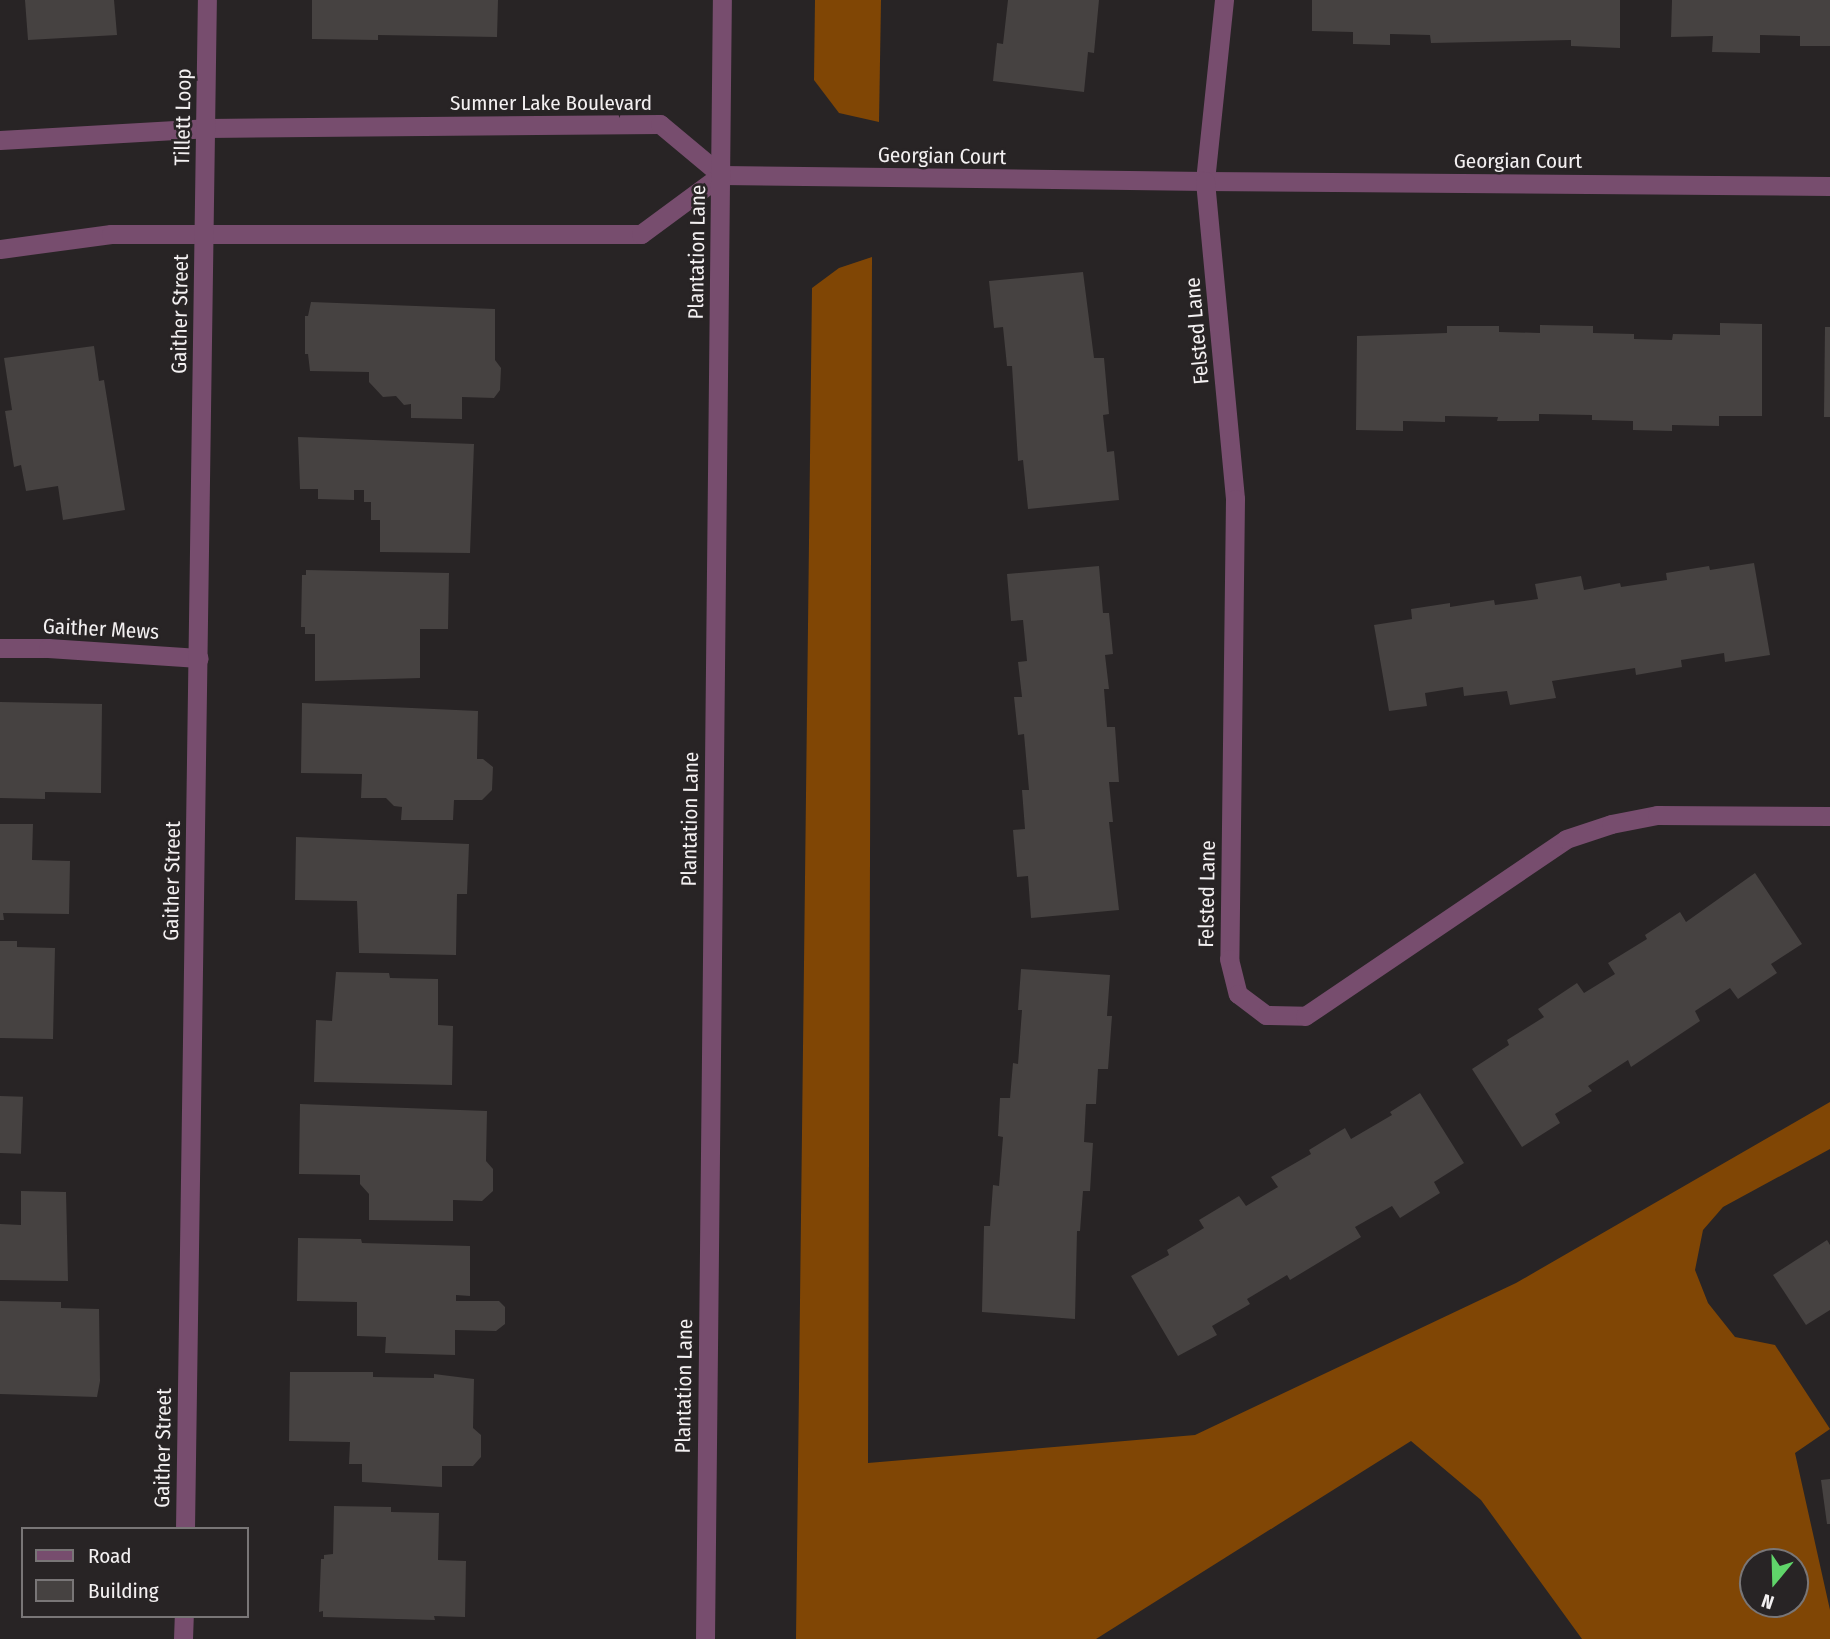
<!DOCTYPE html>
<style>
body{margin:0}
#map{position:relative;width:1830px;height:1639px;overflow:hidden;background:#282425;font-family:"Fira Sans Condensed",sans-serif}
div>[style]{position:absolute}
.forest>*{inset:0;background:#804605}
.building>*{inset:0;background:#464241;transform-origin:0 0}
.service>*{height:19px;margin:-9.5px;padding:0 9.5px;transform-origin:9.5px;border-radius:9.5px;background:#774d6e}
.minor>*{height:19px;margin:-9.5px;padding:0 9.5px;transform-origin:9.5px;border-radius:9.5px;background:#774d6e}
.tertiary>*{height:19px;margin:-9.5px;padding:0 9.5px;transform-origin:9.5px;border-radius:9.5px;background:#774d6e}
span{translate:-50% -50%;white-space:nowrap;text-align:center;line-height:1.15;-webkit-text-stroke:5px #282425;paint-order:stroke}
.street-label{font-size:21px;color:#f3f0f1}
.legend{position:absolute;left:21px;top:1527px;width:228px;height:91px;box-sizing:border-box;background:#282425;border:2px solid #797677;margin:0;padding:9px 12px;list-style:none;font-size:21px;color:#f3f0f1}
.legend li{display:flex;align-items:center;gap:14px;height:35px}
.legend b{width:35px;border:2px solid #797677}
.north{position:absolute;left:1739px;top:1548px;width:70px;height:70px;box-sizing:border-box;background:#282425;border:2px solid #797677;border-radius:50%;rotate:199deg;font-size:19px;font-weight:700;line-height:28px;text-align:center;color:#f3f0f1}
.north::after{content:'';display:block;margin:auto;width:24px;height:32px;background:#60d56a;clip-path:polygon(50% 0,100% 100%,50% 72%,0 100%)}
</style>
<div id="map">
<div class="forest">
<i style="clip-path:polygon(815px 0,881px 0,879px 122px,839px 113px,814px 80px)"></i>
<i style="clip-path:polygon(evenodd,872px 257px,868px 1463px,1195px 1435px,1516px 1283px,1830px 1102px,1830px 1149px,1723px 1207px,1703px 1230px,1695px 1270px,1708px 1303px,1735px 1337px,1775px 1345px,1830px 1429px,1795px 1453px,1830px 1610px,1830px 1639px,1582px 1639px,1481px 1500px,1411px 1441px,1096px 1639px,796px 1639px,812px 288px,839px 268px,872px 257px,1753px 1562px,1795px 1562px,1795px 1604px,1753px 1604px,1753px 1562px)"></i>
</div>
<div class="building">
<i style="clip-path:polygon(25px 0,114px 0,117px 35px,28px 40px)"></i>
<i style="clip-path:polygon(312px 0,498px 0,497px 37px,378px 35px,378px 40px,312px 39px)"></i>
<i style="clip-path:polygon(1008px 0,1099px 0,1094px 53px,1088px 52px,1084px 92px,993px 81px,997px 43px,1003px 44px)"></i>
<i style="clip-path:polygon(1312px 0,1620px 0,1620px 48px,1571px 46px,1571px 40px,1431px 43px,1430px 35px,1390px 34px,1390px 45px,1353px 44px,1353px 32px,1312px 31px)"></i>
<i style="clip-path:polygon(1672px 0,1830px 0,1830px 46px,1800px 46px,1800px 36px,1760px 35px,1760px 53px,1712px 52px,1713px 36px,1671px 37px)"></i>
<i style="clip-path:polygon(1083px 272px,1094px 358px,1104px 358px,1109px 414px,1103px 415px,1107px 452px,1114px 451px,1119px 500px,1028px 509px,1023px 460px,1018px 461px,1012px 366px,1007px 366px,1003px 327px,994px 328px,989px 281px)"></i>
<i style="clip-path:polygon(311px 302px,495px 309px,495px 360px,501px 368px,500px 390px,494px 398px,462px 397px,462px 419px,411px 418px,411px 404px,404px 405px,396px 396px,383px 397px,369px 382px,369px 372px,310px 371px,308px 354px,305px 354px,305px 316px,308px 316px)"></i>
<i style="clip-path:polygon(1720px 323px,1762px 324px,1762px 416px,1719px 416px,1719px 426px,1672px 425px,1672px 431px,1633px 430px,1633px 421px,1592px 420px,1592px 415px,1539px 414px,1539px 421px,1497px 421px,1498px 417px,1445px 416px,1445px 422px,1403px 421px,1403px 431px,1356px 430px,1357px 336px,1447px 333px,1447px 326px,1499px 326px,1499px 332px,1540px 333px,1540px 325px,1593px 326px,1593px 333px,1634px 334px,1634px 339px,1672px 340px,1673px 334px,1720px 335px)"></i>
<i style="clip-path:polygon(1825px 327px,1830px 327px,1830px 417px,1824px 417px)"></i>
<i style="clip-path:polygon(94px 346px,99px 381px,104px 380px,125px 510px,63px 520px,58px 486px,26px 491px,21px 465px,14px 467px,5px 411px,12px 410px,4px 358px)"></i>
<i style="clip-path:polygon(298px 437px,474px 444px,470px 553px,380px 552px,380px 520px,371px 520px,371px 502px,364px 502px,364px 490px,354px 490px,354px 500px,318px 499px,318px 489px,300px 489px)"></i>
<i style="clip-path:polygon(1754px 563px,1770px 655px,1725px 662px,1724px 653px,1681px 660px,1682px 667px,1636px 675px,1635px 668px,1552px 681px,1556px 698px,1510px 705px,1507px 691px,1464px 696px,1463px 687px,1425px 693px,1427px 706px,1389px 711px,1374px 625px,1412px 619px,1411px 609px,1450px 603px,1450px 607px,1494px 600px,1495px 605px,1538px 599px,1535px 584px,1581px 576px,1584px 590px,1620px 583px,1621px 587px,1667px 580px,1666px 573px,1709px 566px,1710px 570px)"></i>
<i style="clip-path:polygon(1099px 566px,1103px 613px,1109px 613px,1113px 654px,1105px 655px,1109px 689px,1104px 689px,1107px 727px,1115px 727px,1119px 782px,1109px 782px,1113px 822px,1109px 822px,1119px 910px,1031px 918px,1028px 876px,1017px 877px,1013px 830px,1025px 829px,1022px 790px,1029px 790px,1024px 734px,1018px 735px,1014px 697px,1022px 697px,1018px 662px,1027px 661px,1023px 620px,1011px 621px,1007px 574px)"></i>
<i style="clip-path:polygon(306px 570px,449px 573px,448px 629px,420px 629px,420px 678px,315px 681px,315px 634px,305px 634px,305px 627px,301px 627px,302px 575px,306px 575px)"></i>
<i style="clip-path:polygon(0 702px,102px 704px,101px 793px,45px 792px,45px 799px,0 798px)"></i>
<i style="clip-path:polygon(302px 703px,478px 711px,477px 759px,483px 759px,493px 767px,492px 790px,482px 800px,454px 800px,453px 820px,401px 820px,402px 807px,394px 806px,386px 798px,361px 798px,362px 774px,301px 773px)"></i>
<i style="clip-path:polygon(0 824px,33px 824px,32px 860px,70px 861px,69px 914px,3px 913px,4px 920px,0 920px)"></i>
<i style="clip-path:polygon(296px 837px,469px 844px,467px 894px,457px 894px,456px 955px,359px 953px,357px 901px,295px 900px)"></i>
<i style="clip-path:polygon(1755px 873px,1802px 944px,1771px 964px,1777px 973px,1738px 999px,1730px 988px,1695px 1011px,1700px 1021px,1631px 1067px,1628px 1060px,1588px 1086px,1592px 1091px,1555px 1114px,1560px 1123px,1522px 1147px,1472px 1069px,1509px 1045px,1507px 1040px,1544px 1017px,1538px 1009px,1577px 983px,1584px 993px,1615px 974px,1608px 963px,1647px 939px,1645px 935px,1680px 912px,1686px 922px)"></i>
<i style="clip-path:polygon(0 941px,17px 941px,17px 947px,55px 948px,53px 1039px,0 1038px)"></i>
<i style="clip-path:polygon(1021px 969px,1110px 975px,1107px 1016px,1112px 1016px,1108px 1069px,1098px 1069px,1096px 1104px,1086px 1104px,1084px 1142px,1093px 1143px,1090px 1191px,1083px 1191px,1080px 1231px,1077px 1231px,1075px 1319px,982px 1312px,984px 1226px,990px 1226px,993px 1185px,999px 1186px,1003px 1137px,998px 1136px,1000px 1098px,1010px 1098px,1013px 1063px,1018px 1064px,1022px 1010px,1018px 1010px)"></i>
<i style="clip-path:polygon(336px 972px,389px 973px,390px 978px,438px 979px,438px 1025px,453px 1026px,452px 1085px,314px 1082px,316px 1020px,332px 1021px)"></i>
<i style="clip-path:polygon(1420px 1093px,1464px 1163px,1434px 1182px,1440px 1193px,1400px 1218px,1392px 1206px,1355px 1227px,1361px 1237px,1290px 1280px,1287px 1275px,1247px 1299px,1250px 1304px,1212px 1326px,1217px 1335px,1178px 1356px,1131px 1276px,1169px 1255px,1167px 1250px,1204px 1228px,1199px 1220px,1239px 1196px,1246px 1206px,1278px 1187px,1271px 1177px,1311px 1154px,1309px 1150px,1345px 1128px,1351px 1139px,1392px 1115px,1390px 1112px)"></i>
<i style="left:0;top:1096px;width:23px;height:57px;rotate:2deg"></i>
<i style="clip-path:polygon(300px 1104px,487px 1111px,486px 1161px,493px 1169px,493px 1191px,482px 1201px,453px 1200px,453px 1221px,369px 1220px,369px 1194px,360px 1184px,360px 1175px,299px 1174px)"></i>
<i style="clip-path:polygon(21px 1191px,66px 1192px,68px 1281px,0 1280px,0 1224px,21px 1225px)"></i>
<i style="clip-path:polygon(298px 1238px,361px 1239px,362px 1243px,470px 1246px,470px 1296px,456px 1295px,456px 1301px,499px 1301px,505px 1307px,505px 1324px,496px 1331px,455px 1330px,455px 1355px,385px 1353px,386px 1337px,357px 1336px,357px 1302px,297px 1301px)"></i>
<i style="clip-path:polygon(1827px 1240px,1830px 1245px,1830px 1310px,1806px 1325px,1773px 1275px)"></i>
<i style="clip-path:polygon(0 1301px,61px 1302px,61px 1308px,99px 1309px,100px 1381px,97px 1397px,0 1394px)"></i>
<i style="clip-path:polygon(290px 1372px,373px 1372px,373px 1377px,434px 1378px,434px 1374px,474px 1379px,473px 1428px,481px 1435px,481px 1457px,473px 1466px,442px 1466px,442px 1487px,362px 1482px,362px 1464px,349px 1464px,350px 1442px,289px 1441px)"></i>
<i style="clip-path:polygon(1830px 1479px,1830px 1524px,1827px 1524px,1821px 1480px)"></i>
<i style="clip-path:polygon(334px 1506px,391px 1507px,391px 1512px,439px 1513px,438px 1560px,466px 1561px,465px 1617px,434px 1616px,435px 1620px,323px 1617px,323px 1611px,319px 1612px,321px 1559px,324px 1559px,324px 1555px,333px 1554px)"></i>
</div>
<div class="service">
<i style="left:0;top:648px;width:48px"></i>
<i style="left:48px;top:648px;width:151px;rotate:3.8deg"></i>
</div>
<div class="minor">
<i style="left:1224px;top:0;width:182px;rotate:96deg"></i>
<i style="left:1205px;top:181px;width:625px;rotate:0.46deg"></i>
<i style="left:0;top:140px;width:206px;rotate:-3.3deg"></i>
<i style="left:206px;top:128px;width:454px;rotate:-0.5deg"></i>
<i style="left:660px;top:124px;width:80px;rotate:39.9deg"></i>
<i style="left:721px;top:175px;width:484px;rotate:0.7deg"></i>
<i style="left:1205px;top:181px;width:319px;rotate:84.6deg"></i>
<i style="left:1235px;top:499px;width:460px;rotate:90.7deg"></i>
<i style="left:1229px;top:959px;width:36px;rotate:76deg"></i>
<i style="left:1238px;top:994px;width:35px;rotate:37deg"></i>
<i style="left:1266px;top:1015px;width:39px;rotate:1deg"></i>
<i style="left:1305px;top:1016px;width:315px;rotate:-34.1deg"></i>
<i style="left:1566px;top:839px;width:47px;rotate:-18.4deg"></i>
<i style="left:1611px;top:824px;width:47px;rotate:-11.1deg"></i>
<i style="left:1657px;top:815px;width:173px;rotate:0.3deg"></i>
<i style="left:0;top:249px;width:112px;rotate:-7.7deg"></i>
<i style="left:111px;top:234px;width:530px"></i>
<i style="left:641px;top:234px;width:99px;rotate:-36.4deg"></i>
<i style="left:185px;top:1529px;width:1529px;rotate:-89.18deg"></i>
<i style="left:183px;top:1639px;width:23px;rotate:-88deg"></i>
</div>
<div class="tertiary">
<i style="left:705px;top:1639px;width:1639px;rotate:-89.41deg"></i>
</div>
<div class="street-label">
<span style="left:551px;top:103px">Sumner Lake Boulevard</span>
<span style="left:183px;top:117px;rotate:-89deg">Tillett Loop</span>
<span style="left:942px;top:156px;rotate:1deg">Georgian Court</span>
<span style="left:1518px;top:161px">Georgian Court</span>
<span style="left:697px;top:252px;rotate:-89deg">Plantation Lane</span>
<span style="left:180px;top:314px;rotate:-89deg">Gaither Street</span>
<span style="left:1197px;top:331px;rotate:-95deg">Felsted Lane</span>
<span style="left:101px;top:629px;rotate:3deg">Gaither Mews</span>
<span style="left:690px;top:819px;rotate:-89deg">Plantation Lane</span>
<span style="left:172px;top:881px;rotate:-89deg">Gaither Street</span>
<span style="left:1207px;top:894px;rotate:-89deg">Felsted Lane</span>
<span style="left:684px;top:1386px;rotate:-89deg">Plantation Lane</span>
<span style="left:163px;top:1448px;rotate:-89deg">Gaither Street</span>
</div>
<ul class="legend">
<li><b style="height:9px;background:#774d6e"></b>Road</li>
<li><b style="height:19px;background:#464241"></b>Building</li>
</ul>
<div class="north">N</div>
</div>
